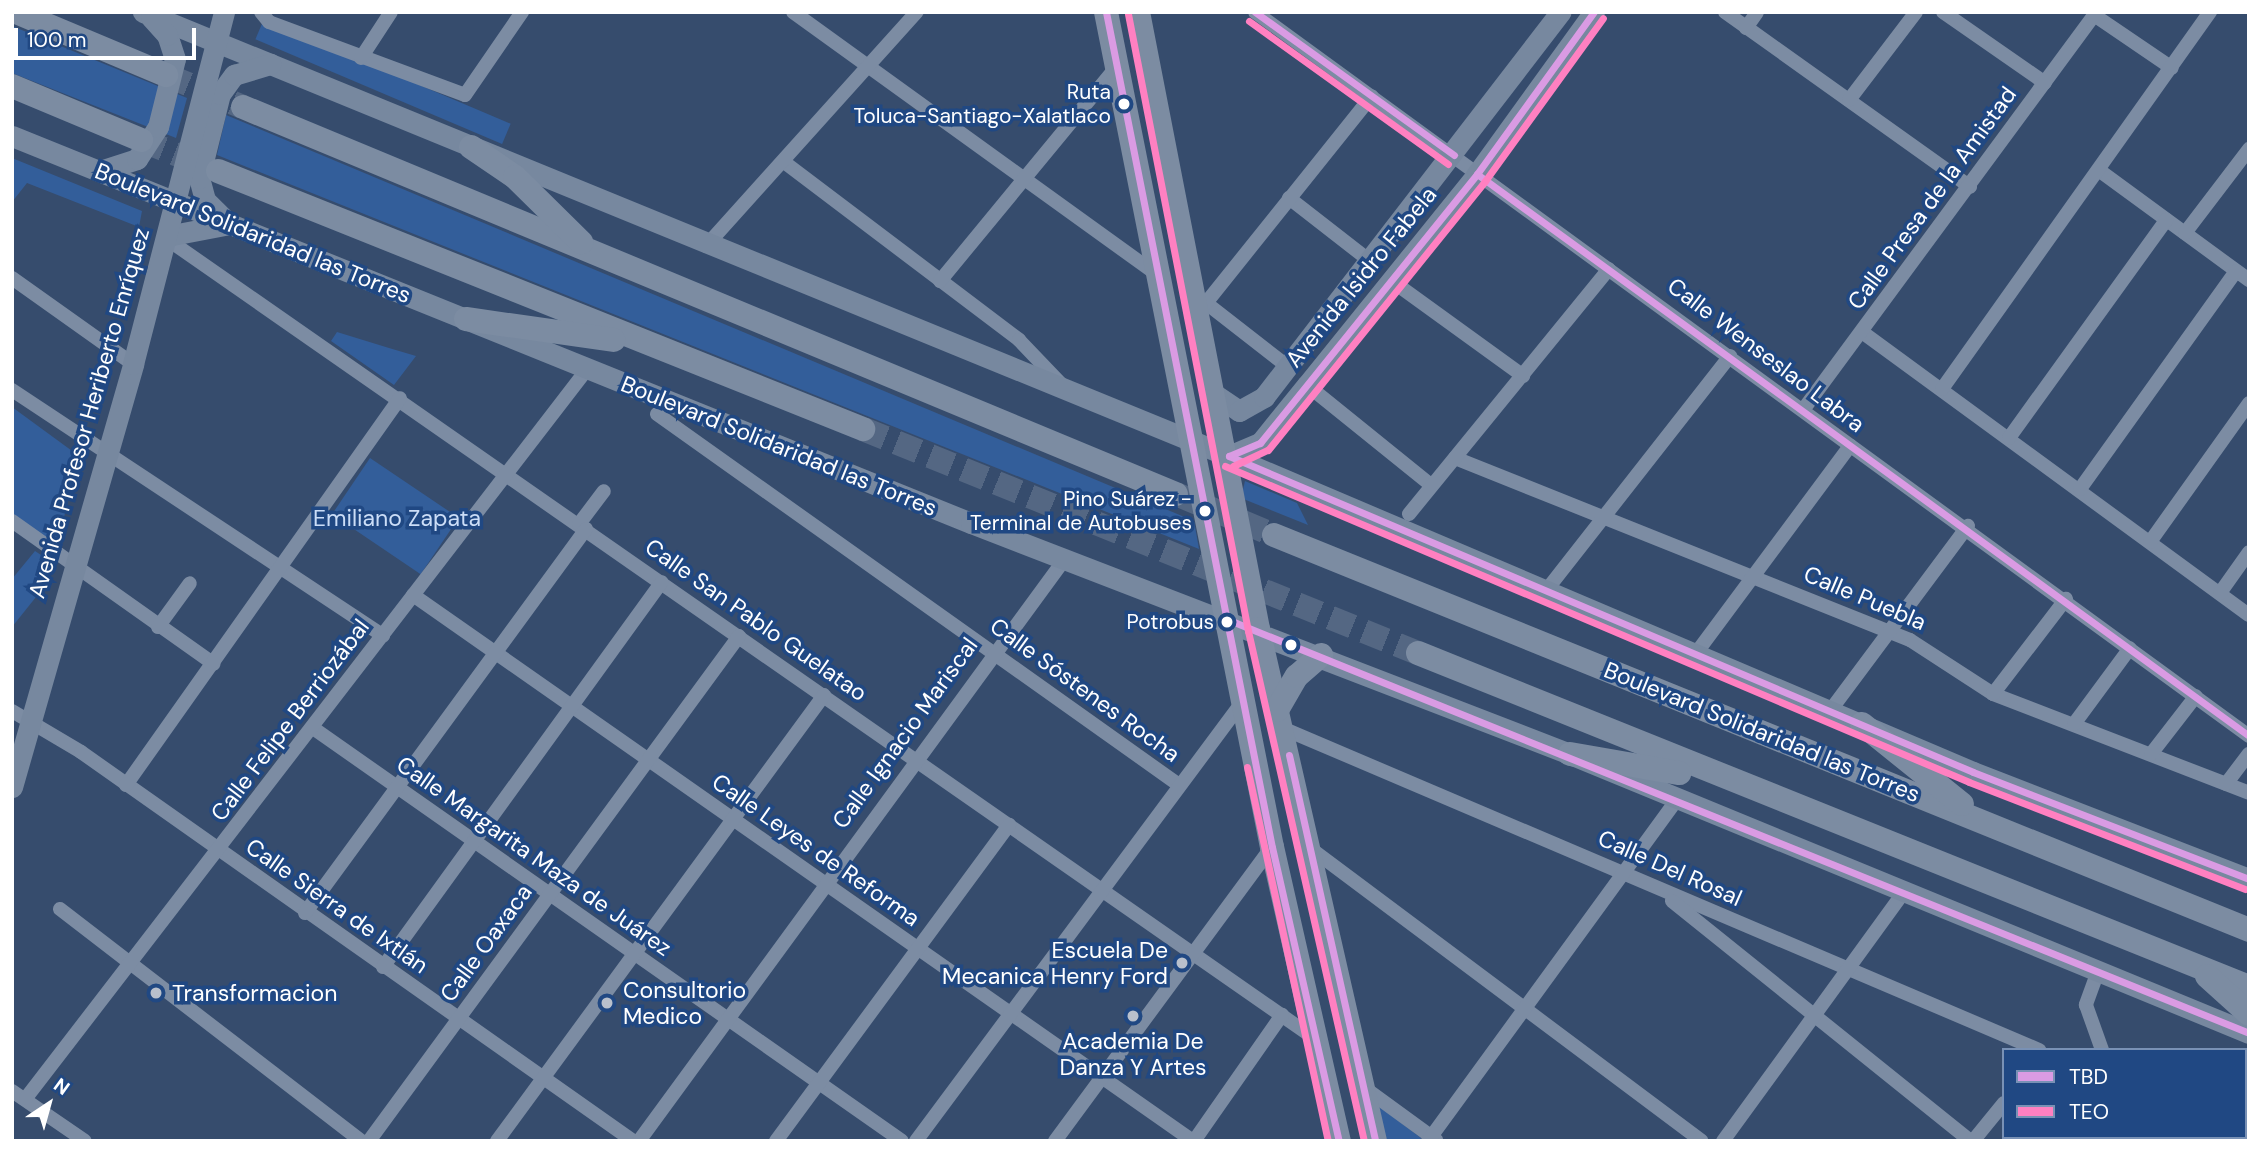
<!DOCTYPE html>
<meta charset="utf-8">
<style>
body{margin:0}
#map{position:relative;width:2261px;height:1153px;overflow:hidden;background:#364c6d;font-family:"DM Sans",sans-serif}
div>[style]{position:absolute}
.green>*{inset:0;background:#335e9a;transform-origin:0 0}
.trunk-tunnel>*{height:24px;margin-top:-12px;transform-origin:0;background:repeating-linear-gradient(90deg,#546783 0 24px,transparent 0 36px)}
.minor>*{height:14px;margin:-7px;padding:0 7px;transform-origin:7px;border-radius:7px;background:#7c8ca3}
.secondary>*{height:21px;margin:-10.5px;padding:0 10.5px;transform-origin:10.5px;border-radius:10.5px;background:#77889f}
.trunk>*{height:24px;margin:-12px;padding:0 12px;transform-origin:12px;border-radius:12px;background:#7c8ca2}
.bus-1>*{height:7px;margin:-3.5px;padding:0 3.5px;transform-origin:3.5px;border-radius:3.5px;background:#da9be3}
.bus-2>*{height:7px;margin:-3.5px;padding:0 3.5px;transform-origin:3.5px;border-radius:3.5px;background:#ff80c1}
.dots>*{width:19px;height:19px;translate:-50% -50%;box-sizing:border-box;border:4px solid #204883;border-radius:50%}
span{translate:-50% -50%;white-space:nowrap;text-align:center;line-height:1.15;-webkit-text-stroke:7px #204883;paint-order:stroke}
.bus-label{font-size:21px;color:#fff}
.right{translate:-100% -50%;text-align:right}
.street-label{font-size:23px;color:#fff}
.park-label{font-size:23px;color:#cbddf7}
.poi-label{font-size:23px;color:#fff}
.left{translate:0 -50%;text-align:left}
.frame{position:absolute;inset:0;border:14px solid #fff;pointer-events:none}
.legend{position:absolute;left:2002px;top:1048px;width:245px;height:91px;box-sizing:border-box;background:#204883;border:2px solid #7991b5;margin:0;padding:9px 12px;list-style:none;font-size:21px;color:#fff}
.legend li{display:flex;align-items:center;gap:14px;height:35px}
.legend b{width:35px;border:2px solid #7991b5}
.north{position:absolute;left:14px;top:1069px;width:70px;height:70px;-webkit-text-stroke:5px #204883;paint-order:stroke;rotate:36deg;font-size:19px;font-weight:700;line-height:28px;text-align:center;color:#fff}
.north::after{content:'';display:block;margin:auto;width:24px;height:32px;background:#fff;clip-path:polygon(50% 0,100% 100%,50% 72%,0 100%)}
.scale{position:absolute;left:14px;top:28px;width:182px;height:32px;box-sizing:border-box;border:4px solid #fff;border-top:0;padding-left:9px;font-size:21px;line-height:24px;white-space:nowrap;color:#fff;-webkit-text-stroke:5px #204883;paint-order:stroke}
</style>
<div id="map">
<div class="green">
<i style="left:264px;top:19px;width:268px;height:22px;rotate:23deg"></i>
<i style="clip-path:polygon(12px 26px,187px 98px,176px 138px,12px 73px)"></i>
<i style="clip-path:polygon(226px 115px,1194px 521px,1199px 549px,217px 155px)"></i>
<i style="clip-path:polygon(12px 158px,142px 211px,139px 227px,27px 183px,12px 202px)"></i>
<i style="clip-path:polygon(337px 332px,389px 348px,416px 356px,394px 385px,331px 341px)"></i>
<i style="clip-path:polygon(12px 407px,79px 456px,57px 546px,12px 514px)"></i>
<i style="left:370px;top:458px;width:107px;height:68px;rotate:34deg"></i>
<i style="clip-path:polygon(1245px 481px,1297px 503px,1308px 525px,1241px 498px)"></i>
<i style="clip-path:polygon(35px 551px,53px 563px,48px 582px,12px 627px,12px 579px)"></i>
<i style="clip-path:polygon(1379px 1106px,1421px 1138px,1420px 1141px,1385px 1141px)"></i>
</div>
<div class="trunk-tunnel">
<i style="left:166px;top:75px;width:83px;rotate:22.6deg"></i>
<i style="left:141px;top:140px;width:72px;rotate:21.9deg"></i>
<i style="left:863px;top:429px;width:598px;rotate:21.98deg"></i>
<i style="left:1176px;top:494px;width:106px;rotate:22.7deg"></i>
</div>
<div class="minor">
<i style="left:261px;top:12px;width:13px;rotate:51deg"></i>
<i style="left:269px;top:22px;width:209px;rotate:20.4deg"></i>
<i style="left:465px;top:95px;width:101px;rotate:-55.5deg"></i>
<i style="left:793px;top:12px;width:446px;rotate:35.8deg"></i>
<i style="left:1255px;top:12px;width:1230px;rotate:36.07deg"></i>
<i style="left:1725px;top:12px;width:301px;rotate:35.5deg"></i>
<i style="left:1943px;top:12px;width:124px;rotate:34.8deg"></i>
<i style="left:2094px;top:15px;width:94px;rotate:34.2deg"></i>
<i style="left:1746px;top:28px;width:19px;rotate:-55deg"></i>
<i style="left:361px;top:58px;width:55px;rotate:-56.9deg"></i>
<i style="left:1849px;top:100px;width:111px;rotate:-52.7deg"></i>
<i style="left:784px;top:162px;width:295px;rotate:37.1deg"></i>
<i style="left:1019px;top:340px;width:61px;rotate:46.3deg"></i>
<i style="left:2100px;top:171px;width:185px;rotate:36.2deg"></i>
<i style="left:1289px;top:198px;width:103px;rotate:37.9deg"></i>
<i style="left:2185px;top:233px;width:106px;rotate:-52.7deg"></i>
<i style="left:167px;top:239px;width:1398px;rotate:34.86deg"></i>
<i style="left:706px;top:246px;width:315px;rotate:-48deg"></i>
<i style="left:12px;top:278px;width:148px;rotate:35.4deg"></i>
<i style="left:940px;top:281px;width:278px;rotate:-50.5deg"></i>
<i style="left:1392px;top:281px;width:162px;rotate:35.9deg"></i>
<i style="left:1862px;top:332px;width:479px;rotate:36.2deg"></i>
<i style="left:1287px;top:366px;width:103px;rotate:-142.1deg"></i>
<i style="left:1206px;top:303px;width:265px;rotate:-51.3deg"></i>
<i style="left:1307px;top:385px;width:159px;rotate:38.9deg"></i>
<i style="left:1942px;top:389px;width:463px;rotate:-54.6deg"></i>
<i style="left:12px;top:390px;width:445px;rotate:33.5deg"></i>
<i style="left:1803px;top:410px;width:494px;rotate:-53.6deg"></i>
<i style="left:657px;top:414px;width:640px;rotate:35.4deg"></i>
<i style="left:2009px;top:438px;width:269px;rotate:-54.2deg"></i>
<i style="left:1455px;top:458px;width:490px;rotate:21.8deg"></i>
<i style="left:1910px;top:640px;width:99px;rotate:33deg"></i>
<i style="left:1993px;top:694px;width:274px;rotate:21.1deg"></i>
<i style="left:2080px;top:489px;width:268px;rotate:-54.4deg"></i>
<i style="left:1409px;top:514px;width:316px;rotate:-50.8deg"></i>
<i style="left:12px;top:521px;width:247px;rotate:35.3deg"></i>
<i style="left:579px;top:524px;width:41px;rotate:-52.9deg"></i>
<i style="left:2150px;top:542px;width:171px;rotate:-54.5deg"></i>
<i style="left:1545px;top:592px;width:300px;rotate:-51.9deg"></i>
<i style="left:2220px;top:593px;width:50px;rotate:-54.7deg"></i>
<i style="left:413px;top:595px;width:952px;rotate:34.99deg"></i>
<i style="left:158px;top:627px;width:54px;rotate:-54deg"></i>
<i style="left:1697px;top:652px;width:257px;rotate:-53.4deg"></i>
<i style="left:1993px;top:694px;width:120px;rotate:-52.5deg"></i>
<i style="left:12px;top:711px;width:80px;rotate:30.7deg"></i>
<i style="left:81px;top:752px;width:675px;rotate:35.17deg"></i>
<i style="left:1830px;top:711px;width:231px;rotate:-53.3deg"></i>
<i style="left:2074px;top:724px;width:94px;rotate:-53.6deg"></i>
<i style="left:313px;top:728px;width:719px;rotate:35.04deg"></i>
<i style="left:1282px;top:728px;width:823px;rotate:23.04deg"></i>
<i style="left:2151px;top:754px;width:73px;rotate:-52.2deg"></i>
<i style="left:2226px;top:784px;width:38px;rotate:-53deg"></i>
<i style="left:126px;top:785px;width:474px;rotate:-54.7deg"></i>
<i style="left:1310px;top:848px;width:489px;rotate:36.8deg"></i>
<i style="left:1672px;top:901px;width:383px;rotate:38.8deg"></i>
<i style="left:60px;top:909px;width:380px;rotate:37.6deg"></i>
<i style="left:305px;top:913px;width:476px;rotate:-53.8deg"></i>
<i style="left:383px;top:967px;width:475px;rotate:-54.1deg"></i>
<i style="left:2097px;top:974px;width:33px;rotate:110deg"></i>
<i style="left:2086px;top:1005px;width:48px;rotate:70.4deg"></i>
<i style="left:1366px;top:1089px;width:87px;rotate:36.1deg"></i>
<i style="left:12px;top:1091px;width:88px;rotate:34.4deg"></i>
<i style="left:26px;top:1098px;width:921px;rotate:-52.41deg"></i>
<i style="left:2245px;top:1122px;width:4px;rotate:14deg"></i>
<i style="left:2050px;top:1137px;width:4px;rotate:76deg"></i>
<i style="left:2132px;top:1137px;width:4px;rotate:76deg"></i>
<i style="left:369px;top:1141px;width:626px;rotate:-53.77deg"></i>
<i style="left:497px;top:1141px;width:553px;rotate:-53.75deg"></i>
<i style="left:639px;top:1141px;width:720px;rotate:-53.81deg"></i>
<i style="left:776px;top:1141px;width:393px;rotate:-53.6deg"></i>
<i style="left:916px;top:1141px;width:548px;rotate:-53.38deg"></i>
<i style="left:1055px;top:1141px;width:365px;rotate:-53.6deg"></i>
<i style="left:1194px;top:1141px;width:154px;rotate:-55.1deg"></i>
<i style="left:1428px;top:1141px;width:423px;rotate:-53.9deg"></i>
<i style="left:1723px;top:1141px;width:306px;rotate:-54deg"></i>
<i style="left:1973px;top:1141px;width:49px;rotate:-50.8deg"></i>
<i style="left:2233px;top:1141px;width:16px;rotate:-14deg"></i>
</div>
<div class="secondary">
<i style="left:143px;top:12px;width:1173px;rotate:22.24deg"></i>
<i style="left:1229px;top:456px;width:808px;rotate:23.01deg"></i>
<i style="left:1973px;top:772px;width:296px;rotate:21.2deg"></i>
<i style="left:12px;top:136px;width:1034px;rotate:21.98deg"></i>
<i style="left:971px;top:523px;width:642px;rotate:21.09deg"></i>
<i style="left:1570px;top:754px;width:734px;rotate:22.34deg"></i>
<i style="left:100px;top:171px;width:39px;rotate:-18deg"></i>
<i style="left:137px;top:159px;width:38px;rotate:-57deg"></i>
<i style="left:158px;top:127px;width:70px;rotate:-76deg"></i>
<i style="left:175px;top:59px;width:25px;rotate:-108deg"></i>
<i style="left:167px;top:35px;width:24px;rotate:-132deg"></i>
<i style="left:223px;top:218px;width:25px;rotate:-135deg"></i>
<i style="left:205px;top:200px;width:23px;rotate:-105deg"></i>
<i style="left:199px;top:178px;width:87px;rotate:-76deg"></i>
<i style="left:220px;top:94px;width:24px;rotate:-54deg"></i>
<i style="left:234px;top:75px;width:38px;rotate:-17deg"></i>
<i style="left:167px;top:236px;width:64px;rotate:-10.8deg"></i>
<i style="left:1211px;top:392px;width:34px;rotate:34deg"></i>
<i style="left:1239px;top:411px;width:29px;rotate:-29deg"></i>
<i style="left:1264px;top:397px;width:486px;rotate:-52.4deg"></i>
<i style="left:1229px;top:456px;width:34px;rotate:-23deg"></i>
<i style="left:1260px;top:443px;width:75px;rotate:-51deg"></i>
<i style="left:1307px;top:385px;width:271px;rotate:-51.1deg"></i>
<i style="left:1477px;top:174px;width:200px;rotate:-54.2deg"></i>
<i style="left:12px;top:787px;width:440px;rotate:-74deg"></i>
<i style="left:133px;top:364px;width:364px;rotate:-75.5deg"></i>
</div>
<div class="trunk">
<i style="left:16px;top:12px;width:163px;rotate:22.8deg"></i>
<i style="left:1106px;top:12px;width:851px;rotate:78.76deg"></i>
<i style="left:1272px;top:847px;width:302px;rotate:77.2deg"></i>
<i style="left:1138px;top:12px;width:629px;rotate:78.99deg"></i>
<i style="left:1258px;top:629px;width:525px;rotate:77.13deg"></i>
<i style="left:12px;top:86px;width:140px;rotate:22.7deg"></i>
<i style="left:243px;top:107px;width:1010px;rotate:22.53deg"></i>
<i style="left:471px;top:147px;width:53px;rotate:34.3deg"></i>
<i style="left:515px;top:177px;width:93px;rotate:44.6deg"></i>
<i style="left:218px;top:171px;width:695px;rotate:21.8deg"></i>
<i style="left:466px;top:319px;width:149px;rotate:8.1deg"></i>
<i style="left:1274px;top:535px;width:1052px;rotate:22.05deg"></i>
<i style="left:1418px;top:653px;width:896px;rotate:21.9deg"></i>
<i style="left:1277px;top:710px;width:39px;rotate:-60deg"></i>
<i style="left:1297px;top:676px;width:32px;rotate:-41deg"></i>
<i style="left:1862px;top:724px;width:128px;rotate:38.7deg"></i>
<i style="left:1570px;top:754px;width:111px;rotate:9.9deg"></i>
<i style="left:2207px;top:976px;width:57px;rotate:42.1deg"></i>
</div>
<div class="bus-1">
<i style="left:1106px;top:12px;width:851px;rotate:78.76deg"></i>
<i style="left:1272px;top:847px;width:302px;rotate:77.2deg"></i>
<i style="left:1255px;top:12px;width:245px;rotate:35.7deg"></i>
<i style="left:1477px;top:174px;width:955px;rotate:36.05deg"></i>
<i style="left:1229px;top:456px;width:808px;rotate:23.01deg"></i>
<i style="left:1973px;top:772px;width:296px;rotate:21.2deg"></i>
<i style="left:1229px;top:456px;width:34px;rotate:-23deg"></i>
<i style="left:1260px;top:443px;width:346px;rotate:-51.1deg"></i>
<i style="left:1477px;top:174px;width:200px;rotate:-54.2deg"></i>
<i style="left:1229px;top:620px;width:1100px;rotate:22.04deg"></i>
<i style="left:1289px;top:755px;width:395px;rotate:77.4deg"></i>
</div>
<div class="bus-2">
<i style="left:1128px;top:14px;width:629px;rotate:78.99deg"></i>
<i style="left:1248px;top:631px;width:523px;rotate:77.19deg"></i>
<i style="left:1249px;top:21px;width:245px;rotate:35.7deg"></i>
<i style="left:1225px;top:466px;width:808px;rotate:23.01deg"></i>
<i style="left:1969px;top:782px;width:296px;rotate:21.2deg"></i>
<i style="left:1233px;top:466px;width:38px;rotate:-25deg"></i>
<i style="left:1268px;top:450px;width:346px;rotate:-51.1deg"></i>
<i style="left:1485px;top:181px;width:201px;rotate:-54.1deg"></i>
<i style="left:1247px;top:767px;width:383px;rotate:77.8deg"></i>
</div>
<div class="dots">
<i style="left:1124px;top:104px;background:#fff"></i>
<i style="left:1205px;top:511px;background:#fff"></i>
<i style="left:1227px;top:622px;background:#fff"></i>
<i style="left:1291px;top:645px;background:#fff"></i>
<i style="left:1182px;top:963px;background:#b9c0cc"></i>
<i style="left:156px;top:993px;background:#b9c0cc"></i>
<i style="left:607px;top:1003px;background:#b9c0cc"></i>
<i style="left:1133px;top:1016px;background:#b9c0cc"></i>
</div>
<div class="bus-label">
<span class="right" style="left:1111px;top:104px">Ruta<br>Toluca-Santiago-Xalatlaco</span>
<span class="right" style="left:1192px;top:511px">Pino Suárez -<br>Terminal de Autobuses</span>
<span class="right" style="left:1214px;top:622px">Potrobus</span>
</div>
<div class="street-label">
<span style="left:1932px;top:198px;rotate:-54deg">Calle Presa de la Amistad</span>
<span style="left:253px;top:233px;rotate:22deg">Boulevard Solidaridad las Torres</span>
<span style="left:1361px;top:277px;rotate:-51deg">Avenida Isidro Fabela</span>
<span style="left:1766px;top:355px;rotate:37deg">Calle Wenseslao Labra</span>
<span style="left:89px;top:413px;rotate:-74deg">Avenida Profesor Heriberto Enríquez</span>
<span style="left:779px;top:446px;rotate:22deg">Boulevard Solidaridad las Torres</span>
<span style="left:1865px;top:598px;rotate:23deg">Calle Puebla</span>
<span style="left:756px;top:620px;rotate:35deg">Calle San Pablo Guelatao</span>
<span style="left:1085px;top:690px;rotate:36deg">Calle Sóstenes Rocha</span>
<span style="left:290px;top:720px;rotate:-53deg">Calle Felipe Berriozábal</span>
<span style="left:1762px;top:732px;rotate:22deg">Boulevard Solidaridad las Torres</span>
<span style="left:905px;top:733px;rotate:-54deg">Calle Ignacio Mariscal</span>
<span style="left:816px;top:850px;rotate:35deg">Calle Leyes de Reforma</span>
<span style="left:534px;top:856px;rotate:35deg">Calle Margarita Maza de Juárez</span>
<span style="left:1670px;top:868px;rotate:24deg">Calle Del Rosal</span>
<span style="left:337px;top:906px;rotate:35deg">Calle Sierra de Ixtlán</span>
<span style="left:486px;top:943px;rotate:-54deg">Calle Oaxaca</span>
</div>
<div class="park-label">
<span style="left:397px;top:518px">Emiliano Zapata</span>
</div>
<div class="poi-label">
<span class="right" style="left:1168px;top:963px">Escuela De<br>Mecanica Henry Ford</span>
<span class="left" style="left:623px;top:1003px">Consultorio<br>Medico</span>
<span class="left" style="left:172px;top:993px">Transformacion</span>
<span style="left:1133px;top:1054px">Academia De<br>Danza Y Artes</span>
</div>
<div class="frame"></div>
<ul class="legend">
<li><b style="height:9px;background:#da9be3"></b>TBD</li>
<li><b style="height:9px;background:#ff80c1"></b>TEO</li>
</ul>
<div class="north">N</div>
<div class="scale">100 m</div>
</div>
